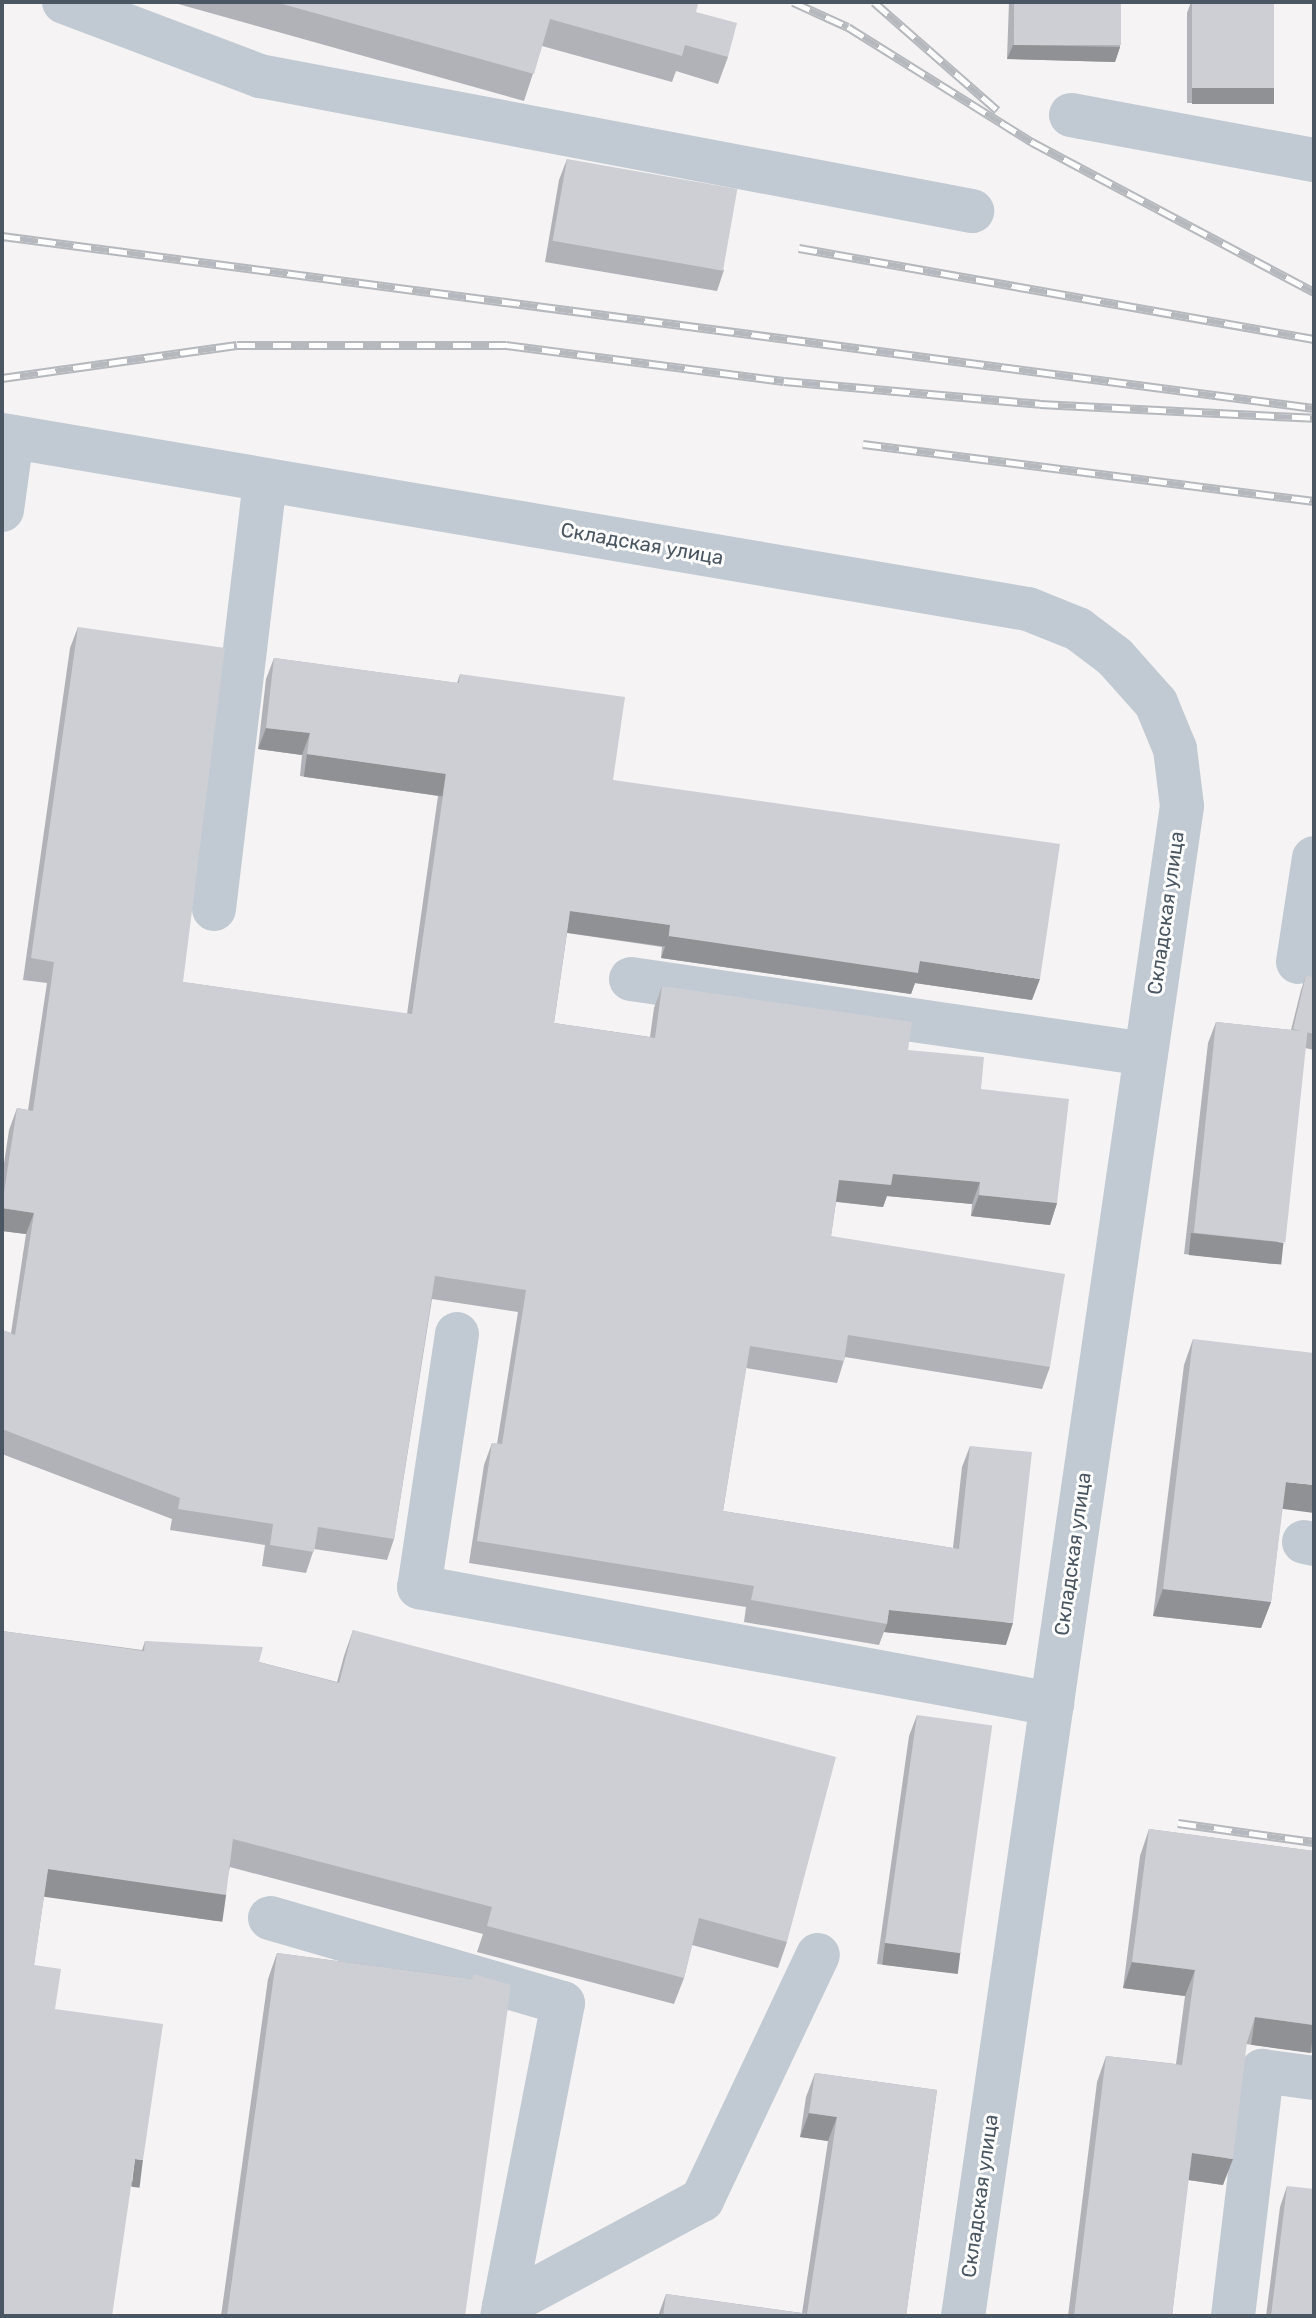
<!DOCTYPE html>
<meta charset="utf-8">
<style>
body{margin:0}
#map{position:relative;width:1316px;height:2318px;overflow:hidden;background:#f5f3f3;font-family:Rubik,sans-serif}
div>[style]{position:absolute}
.minor>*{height:44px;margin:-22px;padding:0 22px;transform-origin:22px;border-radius:22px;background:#c1cad2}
.rail>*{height:9px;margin-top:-4.5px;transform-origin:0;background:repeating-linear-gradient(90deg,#fff 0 18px,#b5b8bd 0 36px);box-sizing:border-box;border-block:2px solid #b5b8bd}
.wall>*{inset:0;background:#b0b2b7}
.shaded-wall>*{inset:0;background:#909195;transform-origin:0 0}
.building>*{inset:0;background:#cdcfd5;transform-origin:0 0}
span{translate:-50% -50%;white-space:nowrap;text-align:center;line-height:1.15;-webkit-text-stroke:6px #fff;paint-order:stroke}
.street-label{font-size:20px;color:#4a5661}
.frame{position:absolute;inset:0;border:4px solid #4a5661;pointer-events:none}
</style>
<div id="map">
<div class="minor">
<i style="left:64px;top:2px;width:210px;rotate:20.7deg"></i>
<i style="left:260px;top:76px;width:725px;rotate:10.74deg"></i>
<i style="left:1071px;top:115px;width:247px;rotate:10.5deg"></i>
<i style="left:2px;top:435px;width:1041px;rotate:9.63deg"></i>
<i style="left:1028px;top:609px;width:54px;rotate:21.8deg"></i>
<i style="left:1078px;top:629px;width:46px;rotate:37.1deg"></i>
<i style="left:1115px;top:657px;width:62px;rotate:48.3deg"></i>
<i style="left:1156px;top:703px;width:50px;rotate:67.6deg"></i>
<i style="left:1175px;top:749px;width:57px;rotate:83deg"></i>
<i style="left:1182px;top:806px;width:1526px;rotate:98.25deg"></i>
<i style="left:2px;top:510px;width:74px;rotate:-82.2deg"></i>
<i style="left:214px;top:909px;width:432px;rotate:-83.2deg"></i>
<i style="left:1298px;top:962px;width:105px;rotate:-81.3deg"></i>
<i style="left:631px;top:979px;width:520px;rotate:8.29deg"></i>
<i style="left:457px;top:1334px;width:256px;rotate:98.5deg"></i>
<i style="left:419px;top:1587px;width:644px;rotate:10.47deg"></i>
<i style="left:1304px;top:1542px;width:10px;rotate:11deg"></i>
<i style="left:270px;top:1918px;width:305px;rotate:16.2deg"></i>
<i style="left:563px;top:2003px;width:319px;rotate:101deg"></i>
<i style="left:504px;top:2306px;width:225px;rotate:-28.2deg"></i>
<i style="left:702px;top:2200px;width:271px;rotate:-64.7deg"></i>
<i style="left:1233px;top:2316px;width:247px;rotate:-83.2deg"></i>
<i style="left:1262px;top:2071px;width:52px;rotate:7.7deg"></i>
</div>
<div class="rail">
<i style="left:793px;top:2px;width:60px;rotate:24.4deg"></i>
<i style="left:848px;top:27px;width:217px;rotate:32deg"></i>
<i style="left:1032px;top:142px;width:319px;rotate:28deg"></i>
<i style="left:874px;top:2px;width:164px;rotate:41.3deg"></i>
<i style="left:2px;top:236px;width:1323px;rotate:7.47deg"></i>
<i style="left:799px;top:248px;width:523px;rotate:10.02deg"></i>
<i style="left:2px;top:378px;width:237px;rotate:-8deg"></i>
<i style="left:237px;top:345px;width:269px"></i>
<i style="left:506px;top:345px;width:280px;rotate:7.4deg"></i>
<i style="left:784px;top:381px;width:257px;rotate:5.1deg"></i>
<i style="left:1040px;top:404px;width:274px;rotate:2.9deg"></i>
<i style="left:863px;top:444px;width:455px;rotate:7.2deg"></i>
<i style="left:1178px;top:1823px;width:137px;rotate:8deg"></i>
</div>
<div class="wall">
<i style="clip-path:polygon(171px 2px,689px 2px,728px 57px,718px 84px,676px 71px,672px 82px,542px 46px,524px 101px)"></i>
<i style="clip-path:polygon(1009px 2px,1121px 2px,1120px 47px,1115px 62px,1007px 59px)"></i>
<i style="clip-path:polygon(1191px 2px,1274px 2px,1269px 103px,1187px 103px,1187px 13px)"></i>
<i style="clip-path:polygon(567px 159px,724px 270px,717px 291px,545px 262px,559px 180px)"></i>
<i style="clip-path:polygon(78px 627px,183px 982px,407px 1014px,438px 796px,300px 776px,302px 755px,258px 749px,266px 679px,274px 658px,457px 683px,460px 674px,613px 780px,1032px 1000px,915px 983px,911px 994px,661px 958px,662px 947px,567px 933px,554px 1023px,650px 1037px,654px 1008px,662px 986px,908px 1050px,981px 1089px,1057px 1203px,1050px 1225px,971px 1216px,972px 1204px,887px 1196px,883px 1207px,836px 1202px,831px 1236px,1050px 1367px,1042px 1389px,845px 1357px,837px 1383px,746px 1368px,723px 1511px,953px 1548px,962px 1467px,970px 1446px,1006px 1645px,884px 1632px,879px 1645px,744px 1622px,746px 1607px,469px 1563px,484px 1465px,492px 1443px,497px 1444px,518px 1312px,432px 1299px,394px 1539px,387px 1560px,314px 1549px,306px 1573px,262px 1566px,265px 1545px,170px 1530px,172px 1519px,2px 1454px,2px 1330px,11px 1333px,26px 1234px,2px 1231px,2px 1177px,9px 1130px,17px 1108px,28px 1110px,47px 983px,23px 980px,70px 648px)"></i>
<i style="clip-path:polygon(1306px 975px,1314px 977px,1314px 1050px,1305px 1048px,1275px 1264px,1184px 1254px,1208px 1043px,1216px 1022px,1291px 1030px,1301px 990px)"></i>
<i style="clip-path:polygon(1193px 1339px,1282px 1509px,1271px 1602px,1261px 1628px,1153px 1616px,1184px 1365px)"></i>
<i style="clip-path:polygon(353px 1630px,787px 1942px,778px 1968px,692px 1945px,684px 1978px,674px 2004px,477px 1952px,483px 1934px,230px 1867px,217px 1921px,44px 1896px,34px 1965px,55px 2009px,134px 2186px,131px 2186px,2px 2316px,2px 1631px,142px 1650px,145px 1641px,259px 1662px,337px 1682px,344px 1656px)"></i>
<i style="clip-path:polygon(917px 1715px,960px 1952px,953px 1973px,877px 1964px,909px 1736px)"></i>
<i style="clip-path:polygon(1149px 1829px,1314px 1851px,1314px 2053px,1246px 2044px,1223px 2185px,1188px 2180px,1172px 2316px,1068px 2316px,1097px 2082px,1106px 2056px,1176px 2064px,1185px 1996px,1123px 1988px,1140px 1856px)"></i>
<i style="clip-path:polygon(277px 1953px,472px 1979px,465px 2316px,221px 2316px,268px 1979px)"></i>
<i style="clip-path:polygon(815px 2073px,937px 2090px,906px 2316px,658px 2316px,666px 2294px,802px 2313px,828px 2141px,800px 2137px,806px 2097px)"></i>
<i style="clip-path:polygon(1287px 2186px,1314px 2316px,1266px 2316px,1280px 2207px)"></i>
</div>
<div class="shaded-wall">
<i style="clip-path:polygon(1013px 45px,1120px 47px,1115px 62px,1007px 59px)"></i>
<i style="left:1192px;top:88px;width:82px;height:16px"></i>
<i style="clip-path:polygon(266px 728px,310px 733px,302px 755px,258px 749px)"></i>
<i style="left:307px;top:754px;width:140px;height:23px;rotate:8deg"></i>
<i style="left:570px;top:911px;width:101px;height:22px;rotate:8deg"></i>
<i style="clip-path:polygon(669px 936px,920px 961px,1040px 979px,1032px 1000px,915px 983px,911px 994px,661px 958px)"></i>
<i style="clip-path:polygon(893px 1174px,980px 1182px,972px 1204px,887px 1196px,883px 1207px,831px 1201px,839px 1180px)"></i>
<i style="clip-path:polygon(979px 1195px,1057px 1203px,1050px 1225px,971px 1216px)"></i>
<i style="clip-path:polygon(2px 1208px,34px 1213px,26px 1234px,2px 1231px)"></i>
<i style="left:1191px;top:1233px;width:93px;height:22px;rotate:6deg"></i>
<i style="clip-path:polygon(1286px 1482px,1314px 1485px,1314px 1513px,1276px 1508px)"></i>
<i style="clip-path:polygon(1163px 1589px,1271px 1602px,1261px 1628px,1153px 1616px)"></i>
<i style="clip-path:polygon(889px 1610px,1013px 1623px,1006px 1645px,884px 1632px,887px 1624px)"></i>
<i style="left:48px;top:1869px;width:180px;height:28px;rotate:8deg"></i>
<i style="left:885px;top:1943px;width:76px;height:22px;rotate:7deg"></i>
<i style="clip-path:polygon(1132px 1962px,1195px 1970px,1185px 1996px,1123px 1988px)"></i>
<i style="left:1255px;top:2017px;width:60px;height:28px;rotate:8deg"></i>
<i style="clip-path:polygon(809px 2113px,837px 2117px,828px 2141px,800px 2137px)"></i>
<i style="clip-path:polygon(1192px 2153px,1233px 2159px,1223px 2185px,1182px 2179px)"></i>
<i style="left:135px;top:2159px;width:8px;height:28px;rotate:7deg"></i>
</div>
<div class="building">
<i style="clip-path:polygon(275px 2px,689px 2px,698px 4px,696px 12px,737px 23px,728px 57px,685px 45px,682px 56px,550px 19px,534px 74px)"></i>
<i style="left:1014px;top:2px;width:107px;height:43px"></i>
<i style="left:1192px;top:2px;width:82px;height:86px"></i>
<i style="left:567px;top:159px;width:173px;height:83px;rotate:10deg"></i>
<i style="clip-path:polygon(78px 627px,225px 648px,183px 982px,412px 1014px,446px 774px,307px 754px,310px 733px,266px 728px,274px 658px,459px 683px,460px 674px,625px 697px,613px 780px,1060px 844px,1040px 979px,920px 961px,918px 973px,669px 936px,670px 925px,570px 911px,554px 1023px,655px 1038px,662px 986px,912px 1022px,908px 1050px,984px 1057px,981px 1089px,1069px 1099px,1057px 1203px,979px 1195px,980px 1182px,893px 1174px,891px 1185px,839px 1180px,831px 1236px,1065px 1274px,1050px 1367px,848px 1335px,844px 1361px,750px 1346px,723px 1511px,959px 1549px,970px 1446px,1032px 1452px,1013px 1623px,889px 1610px,887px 1624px,751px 1600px,754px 1586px,477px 1541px,492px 1443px,502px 1444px,526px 1290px,435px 1276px,394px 1539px,318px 1527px,314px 1552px,270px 1545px,273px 1524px,178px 1509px,180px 1498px,2px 1429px,2px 1330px,15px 1335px,34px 1213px,2px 1208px,2px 1205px,17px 1108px,33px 1111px,54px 962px,31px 958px)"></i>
<i style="clip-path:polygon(1306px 975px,1314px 977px,1314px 1034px,1293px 1029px)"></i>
<i style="left:1216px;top:1022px;width:92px;height:212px;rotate:6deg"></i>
<i style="clip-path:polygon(1193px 1339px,1314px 1353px,1314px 1485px,1286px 1482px,1271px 1602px,1163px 1589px)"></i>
<i style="clip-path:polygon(353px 1630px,836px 1757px,787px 1942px,699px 1918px,684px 1978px,487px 1926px,492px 1907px,233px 1839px,226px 1895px,48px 1869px,34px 1965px,61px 1969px,55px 2009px,163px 2024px,143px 2160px,135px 2159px,112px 2316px,2px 2316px,2px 1631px,144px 1651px,145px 1641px,263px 1647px,259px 1662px,339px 1683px)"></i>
<i style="left:917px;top:1715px;width:76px;height:230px;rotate:8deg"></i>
<i style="clip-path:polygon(1149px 1829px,1314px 1851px,1314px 2025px,1255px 2017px,1247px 2042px,1233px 2159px,1192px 2153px,1172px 2316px,1074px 2316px,1106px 2056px,1182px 2065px,1195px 1970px,1132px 1962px)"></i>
<i style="clip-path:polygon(277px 1953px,472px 1979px,474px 1974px,511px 1985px,465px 2316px,227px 2316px)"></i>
<i style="clip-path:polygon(815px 2073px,937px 2090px,906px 2316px,663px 2316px,666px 2294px,807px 2314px,837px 2117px,809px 2113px)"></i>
<i style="clip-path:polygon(1287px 2186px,1314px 2189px,1314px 2316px,1271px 2316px)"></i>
</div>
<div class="street-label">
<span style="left:642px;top:544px;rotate:10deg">Складская улица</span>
<span style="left:1166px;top:913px;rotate:-82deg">Складская улица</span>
<span style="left:1073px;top:1554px;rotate:-82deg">Складская улица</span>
<span style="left:980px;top:2196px;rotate:-82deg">Складская улица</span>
</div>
<div class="frame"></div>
</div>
